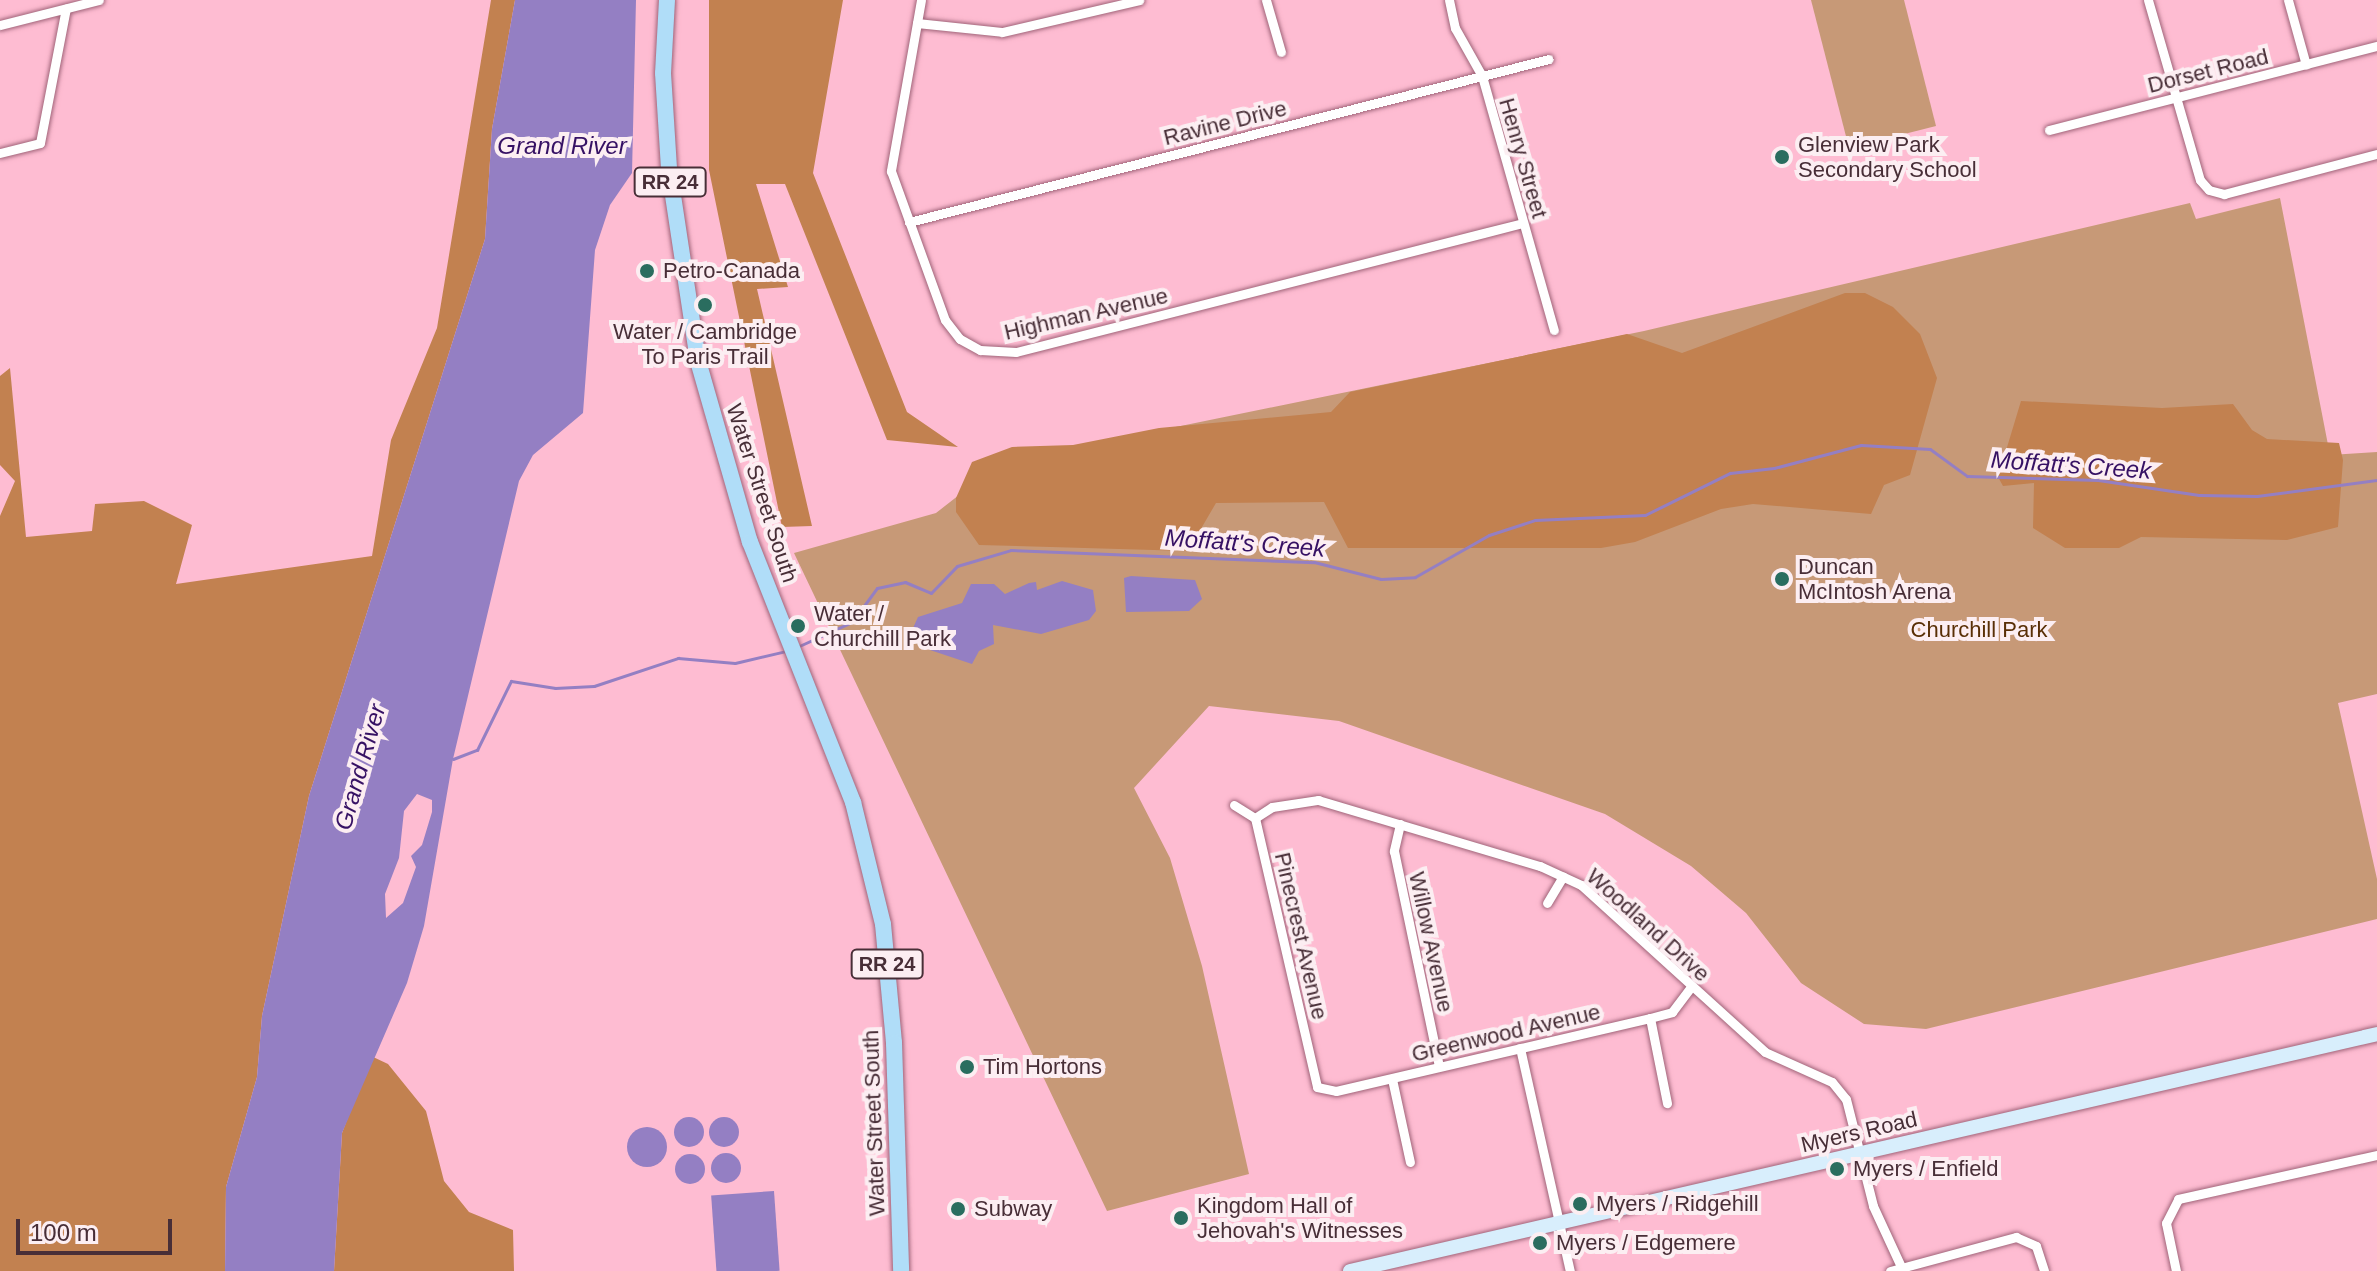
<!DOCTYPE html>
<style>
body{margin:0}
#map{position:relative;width:2377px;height:1271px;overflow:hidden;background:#febcd2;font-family:Helvetica,sans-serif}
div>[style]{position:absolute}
.green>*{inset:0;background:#c79977}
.forest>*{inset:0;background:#c28150}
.water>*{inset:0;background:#947fc3;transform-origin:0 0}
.round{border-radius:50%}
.stream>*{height:3px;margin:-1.5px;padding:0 1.5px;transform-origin:1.5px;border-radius:1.5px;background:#947fc3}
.roads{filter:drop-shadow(0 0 2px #a06479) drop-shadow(0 0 2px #a06479)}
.minor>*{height:9px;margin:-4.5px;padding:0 4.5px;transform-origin:4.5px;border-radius:4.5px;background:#fff}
.secondary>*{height:14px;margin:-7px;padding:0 7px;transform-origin:7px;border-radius:7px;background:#d8eefc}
.primary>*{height:16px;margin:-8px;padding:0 8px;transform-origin:8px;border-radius:8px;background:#b0ddf8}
.dots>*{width:22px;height:22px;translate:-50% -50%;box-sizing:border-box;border:4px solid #fceef2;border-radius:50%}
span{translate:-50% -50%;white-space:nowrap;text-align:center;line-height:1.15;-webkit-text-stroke:8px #fceef2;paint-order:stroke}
.shield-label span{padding:2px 6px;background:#fceef2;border:2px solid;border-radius:6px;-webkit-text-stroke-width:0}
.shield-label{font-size:20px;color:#482e37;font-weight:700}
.street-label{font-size:22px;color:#482e37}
.poi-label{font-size:22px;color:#482e37}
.left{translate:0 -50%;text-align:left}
.park-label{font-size:22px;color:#592f06}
.water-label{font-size:24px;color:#361164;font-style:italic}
.scale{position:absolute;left:16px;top:1219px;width:156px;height:36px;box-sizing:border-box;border:4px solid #482e37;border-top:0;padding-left:10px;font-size:24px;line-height:28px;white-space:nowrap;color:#482e37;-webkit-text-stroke:6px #fceef2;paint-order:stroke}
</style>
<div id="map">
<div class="green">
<i style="clip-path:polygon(1811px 0,1904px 0,1936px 126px,1849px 148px)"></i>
<i style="clip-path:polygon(2280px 198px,2330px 455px,2377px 452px,2377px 694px,2338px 703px,2377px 879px,2377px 919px,1926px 1029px,1864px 1024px,1801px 983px,1746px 913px,1691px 866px,1605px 814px,1339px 721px,1209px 706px,1134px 788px,1170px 858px,1202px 966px,1249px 1174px,1107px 1211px,794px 553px,936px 513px,1000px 463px,1644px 331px,2190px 203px,2196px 219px)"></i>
</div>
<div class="forest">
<i style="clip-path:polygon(491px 0,515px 0,492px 129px,485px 239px,309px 796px,262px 1016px,257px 1077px,226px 1187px,225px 1271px,0 1271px,0 516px,15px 481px,0 465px,0 376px,10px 368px,26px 537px,92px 531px,95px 504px,144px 501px,192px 525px,176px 584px,372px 556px,391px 440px,437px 328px)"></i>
<i style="clip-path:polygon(709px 0,843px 0,813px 173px,907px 412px,958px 447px,887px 440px,785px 184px,756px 184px,788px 287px,757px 289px,812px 526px,782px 527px,709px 170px)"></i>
<i style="clip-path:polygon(1845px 293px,1865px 293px,1893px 307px,1920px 334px,1937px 378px,1910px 475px,1884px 485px,1871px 514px,1753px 504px,1721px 509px,1635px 542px,1601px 548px,1348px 548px,1324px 502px,1216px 503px,1188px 551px,979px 545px,956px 512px,956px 498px,972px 462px,1012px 447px,1073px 445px,1159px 428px,1331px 412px,1350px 392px,1627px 334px,1682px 353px)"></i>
<i style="clip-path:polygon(2021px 401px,2162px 408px,2233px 404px,2252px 430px,2267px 439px,2339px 443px,2343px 460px,2338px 527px,2287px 540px,2141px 537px,2119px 548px,2065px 548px,2033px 528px,2034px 483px,2003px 486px,1998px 477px)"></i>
<i style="clip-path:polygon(371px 1056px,388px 1064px,426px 1111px,444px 1181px,469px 1212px,513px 1230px,514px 1271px,334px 1271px,342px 1133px)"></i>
</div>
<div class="water">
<i style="clip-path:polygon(evenodd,515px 0,636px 0,632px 173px,610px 205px,595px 250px,583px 413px,533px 455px,519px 481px,453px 759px,424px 926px,407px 983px,342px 1133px,334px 1271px,225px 1271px,226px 1187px,257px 1077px,262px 1016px,309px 796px,485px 239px,492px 129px,515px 0,417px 794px,432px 800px,432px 812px,422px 845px,411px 856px,416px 867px,403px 903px,386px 918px,385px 894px,399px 858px,404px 811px,417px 794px)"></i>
<i style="clip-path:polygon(1131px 576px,1195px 580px,1202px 599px,1189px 611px,1126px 612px,1124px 578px)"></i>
<i style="clip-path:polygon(1062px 581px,1093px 590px,1096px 611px,1089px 620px,1041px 634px,993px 625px,994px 644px,979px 651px,972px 664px,930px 650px,913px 628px,918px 617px,962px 603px,971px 584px,994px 584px,1005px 594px,1029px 583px,1036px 582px,1037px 590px)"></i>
<i class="round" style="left:674px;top:1117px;width:30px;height:30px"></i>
<i class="round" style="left:709px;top:1117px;width:30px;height:30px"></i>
<i class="round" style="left:627px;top:1127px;width:40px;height:40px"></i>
<i class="round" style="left:711px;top:1153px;width:30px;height:30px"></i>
<i class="round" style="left:675px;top:1154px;width:30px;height:30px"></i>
<i style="left:774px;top:1191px;width:80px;height:63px;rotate:86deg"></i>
</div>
<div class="stream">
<i style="left:797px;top:647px;width:60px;rotate:-24.4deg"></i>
<i style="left:852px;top:622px;width:42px;rotate:-53.7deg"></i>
<i style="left:877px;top:588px;width:29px;rotate:-12deg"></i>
<i style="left:905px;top:582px;width:28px;rotate:23deg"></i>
<i style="left:931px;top:593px;width:37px;rotate:-46deg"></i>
<i style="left:957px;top:566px;width:56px;rotate:-16.5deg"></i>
<i style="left:1011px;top:550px;width:303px;rotate:2.3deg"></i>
<i style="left:1314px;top:562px;width:69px;rotate:14.2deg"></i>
<i style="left:1381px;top:579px;width:34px;rotate:-3deg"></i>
<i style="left:1415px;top:577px;width:85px;rotate:-29.6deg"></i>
<i style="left:1489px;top:535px;width:48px;rotate:-18.1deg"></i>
<i style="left:1535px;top:520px;width:110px;rotate:-2.6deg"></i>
<i style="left:1645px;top:515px;width:95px;rotate:-26.3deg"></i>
<i style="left:1730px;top:473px;width:44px;rotate:-6.5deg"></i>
<i style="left:1774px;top:468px;width:90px;rotate:-14.8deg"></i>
<i style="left:1861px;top:445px;width:69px;rotate:3.3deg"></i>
<i style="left:1930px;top:449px;width:46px;rotate:36.1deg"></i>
<i style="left:1967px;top:476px;width:131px;rotate:1.7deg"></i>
<i style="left:2098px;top:480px;width:102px;rotate:8.4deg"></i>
<i style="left:2199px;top:495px;width:58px;rotate:1deg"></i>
<i style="left:2257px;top:496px;width:121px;rotate:-7.6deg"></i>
<i style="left:453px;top:759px;width:26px;rotate:-21deg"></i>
<i style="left:477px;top:750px;width:77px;rotate:-63.8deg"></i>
<i style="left:511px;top:681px;width:45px;rotate:9deg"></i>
<i style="left:555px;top:688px;width:39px;rotate:-3deg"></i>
<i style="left:594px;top:686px;width:89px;rotate:-18.4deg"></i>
<i style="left:678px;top:658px;width:57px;rotate:5deg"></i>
<i style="left:735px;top:663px;width:52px;rotate:-13.2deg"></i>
</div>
<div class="roads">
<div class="minor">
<i style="left:921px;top:0;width:174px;rotate:100deg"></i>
<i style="left:891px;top:171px;width:158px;rotate:70.1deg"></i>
<i style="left:945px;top:320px;width:24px;rotate:52deg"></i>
<i style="left:960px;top:339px;width:23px;rotate:29deg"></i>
<i style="left:980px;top:350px;width:36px;rotate:3deg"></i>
<i style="left:1016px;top:352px;width:523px;rotate:-14.28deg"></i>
<i style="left:1266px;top:0;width:54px;rotate:73.9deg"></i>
<i style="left:1449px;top:0;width:29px;rotate:78deg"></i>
<i style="left:1455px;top:28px;width:55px;rotate:60.6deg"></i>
<i style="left:1482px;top:76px;width:264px;rotate:74.2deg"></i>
<i style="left:2148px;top:0;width:187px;rotate:73.9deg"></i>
<i style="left:2200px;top:180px;width:13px;rotate:48deg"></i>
<i style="left:2209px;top:190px;width:16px;rotate:15deg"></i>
<i style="left:2224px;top:194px;width:158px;rotate:-14.7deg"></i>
<i style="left:2288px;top:0;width:67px;rotate:74.5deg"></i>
<i style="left:917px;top:23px;width:85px;rotate:6deg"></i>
<i style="left:1002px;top:32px;width:141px;rotate:-13.1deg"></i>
<i style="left:0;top:25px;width:102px;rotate:-14.2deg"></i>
<i style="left:2049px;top:130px;width:339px;rotate:-14.4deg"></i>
<i style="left:0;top:153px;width:41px;rotate:-14deg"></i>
<i style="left:40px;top:143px;width:137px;rotate:-79.1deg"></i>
<i style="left:909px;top:222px;width:660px;rotate:-14.29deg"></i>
<i style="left:1234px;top:805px;width:25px;rotate:32deg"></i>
<i style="left:1255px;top:818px;width:276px;rotate:77deg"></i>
<i style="left:1317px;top:1087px;width:19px;rotate:12deg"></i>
<i style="left:1336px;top:1091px;width:322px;rotate:-13.1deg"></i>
<i style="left:1650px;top:1018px;width:23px;rotate:-15deg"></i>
<i style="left:1672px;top:1012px;width:31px;rotate:-53deg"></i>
<i style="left:1255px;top:818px;width:20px;rotate:-33deg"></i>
<i style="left:1272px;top:807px;width:47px;rotate:-8.7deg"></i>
<i style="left:1318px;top:800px;width:232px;rotate:16.6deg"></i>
<i style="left:1540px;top:866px;width:45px;rotate:24.9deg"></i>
<i style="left:1581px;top:885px;width:248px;rotate:42.2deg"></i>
<i style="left:1765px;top:1052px;width:73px;rotate:24.1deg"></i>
<i style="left:1832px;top:1082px;width:22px;rotate:51deg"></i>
<i style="left:1846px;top:1099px;width:110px;rotate:75.8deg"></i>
<i style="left:1873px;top:1206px;width:72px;rotate:65.2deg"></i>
<i style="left:1400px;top:824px;width:28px;rotate:103deg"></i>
<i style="left:1394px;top:851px;width:220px;rotate:78.2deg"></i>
<i style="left:1547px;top:903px;width:31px;rotate:-59deg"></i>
<i style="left:1650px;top:1018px;width:87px;rotate:78.7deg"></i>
<i style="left:1520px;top:1048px;width:229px;rotate:77.4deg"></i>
<i style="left:1392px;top:1079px;width:85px;rotate:77.8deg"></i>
<i style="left:1890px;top:1271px;width:131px;rotate:-15.1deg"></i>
<i style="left:2016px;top:1237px;width:22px;rotate:24deg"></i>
<i style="left:2036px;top:1246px;width:26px;rotate:72deg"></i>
<i style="left:2176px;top:1271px;width:49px;rotate:-101.8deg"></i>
<i style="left:2166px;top:1223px;width:27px;rotate:-63deg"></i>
<i style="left:2178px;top:1199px;width:204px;rotate:-12.5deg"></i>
</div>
<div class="secondary">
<i style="left:1350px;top:1271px;width:1054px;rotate:-12.99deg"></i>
</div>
<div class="primary">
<i style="left:667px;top:0;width:73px;rotate:93.1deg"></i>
<i style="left:663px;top:73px;width:96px;rotate:86.4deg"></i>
<i style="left:669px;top:169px;width:194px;rotate:81.4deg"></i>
<i style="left:698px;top:361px;width:188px;rotate:74deg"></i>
<i style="left:750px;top:542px;width:280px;rotate:68.4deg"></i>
<i style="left:853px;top:802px;width:126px;rotate:76.2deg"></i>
<i style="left:883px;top:924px;width:120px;rotate:84.7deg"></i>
<i style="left:894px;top:1043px;width:228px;rotate:88.2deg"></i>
</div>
</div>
<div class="dots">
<i style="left:1782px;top:157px;background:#2a6d5f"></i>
<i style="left:647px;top:271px;background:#2a6d5f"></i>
<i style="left:705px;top:305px;background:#2a6d5f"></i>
<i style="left:1782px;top:579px;background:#2a6d5f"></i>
<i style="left:798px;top:626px;background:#2a6d5f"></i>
<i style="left:967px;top:1067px;background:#2a6d5f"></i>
<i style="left:1837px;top:1169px;background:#2a6d5f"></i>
<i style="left:1580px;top:1204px;background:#2a6d5f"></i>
<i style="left:958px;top:1209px;background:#2a6d5f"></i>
<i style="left:1181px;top:1218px;background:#2a6d5f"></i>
<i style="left:1540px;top:1243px;background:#2a6d5f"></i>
</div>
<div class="shield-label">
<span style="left:670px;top:182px">RR 24</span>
<span style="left:887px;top:964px">RR 24</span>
</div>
<div class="street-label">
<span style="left:2208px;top:71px;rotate:-14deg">Dorset Road</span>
<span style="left:1225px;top:123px;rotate:-14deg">Ravine Drive</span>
<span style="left:1523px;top:158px;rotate:74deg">Henry Street</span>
<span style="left:1086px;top:314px;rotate:-13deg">Highman Avenue</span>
<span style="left:762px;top:493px;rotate:72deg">Water Street South</span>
<span style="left:1648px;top:925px;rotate:42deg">Woodland Drive</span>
<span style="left:1301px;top:936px;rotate:77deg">Pinecrest Avenue</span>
<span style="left:1431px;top:942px;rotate:78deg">Willow Avenue</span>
<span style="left:1506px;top:1033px;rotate:-13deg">Greenwood Avenue</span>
<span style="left:874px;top:1123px;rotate:-92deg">Water Street South</span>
<span style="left:1859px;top:1132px;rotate:-13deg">Myers Road</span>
</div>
<div class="poi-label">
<span class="left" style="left:1798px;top:157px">Glenview Park<br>Secondary School</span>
<span class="left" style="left:663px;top:271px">Petro-Canada</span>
<span style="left:705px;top:344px">Water / Cambridge<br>To Paris Trail</span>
<span class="left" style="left:1798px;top:579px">Duncan<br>McIntosh Arena</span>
<span class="left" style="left:814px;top:626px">Water /<br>Churchill Park</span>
<span class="left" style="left:983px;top:1067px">Tim Hortons</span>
<span class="left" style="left:1853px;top:1169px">Myers / Enfield</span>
<span class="left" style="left:1596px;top:1204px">Myers / Ridgehill</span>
<span class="left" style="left:1197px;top:1218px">Kingdom Hall of<br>Jehovah's Witnesses</span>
<span class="left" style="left:974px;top:1209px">Subway</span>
<span class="left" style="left:1556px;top:1243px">Myers / Edgemere</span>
</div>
<div class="park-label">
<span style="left:1979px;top:630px">Churchill Park</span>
</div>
<div class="water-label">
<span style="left:562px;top:146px">Grand River</span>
<span style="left:2071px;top:465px;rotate:4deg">Moffatt's Creek</span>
<span style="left:1245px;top:543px;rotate:4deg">Moffatt's Creek</span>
<span style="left:360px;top:767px;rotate:-74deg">Grand River</span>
</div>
<div class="scale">100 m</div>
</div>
